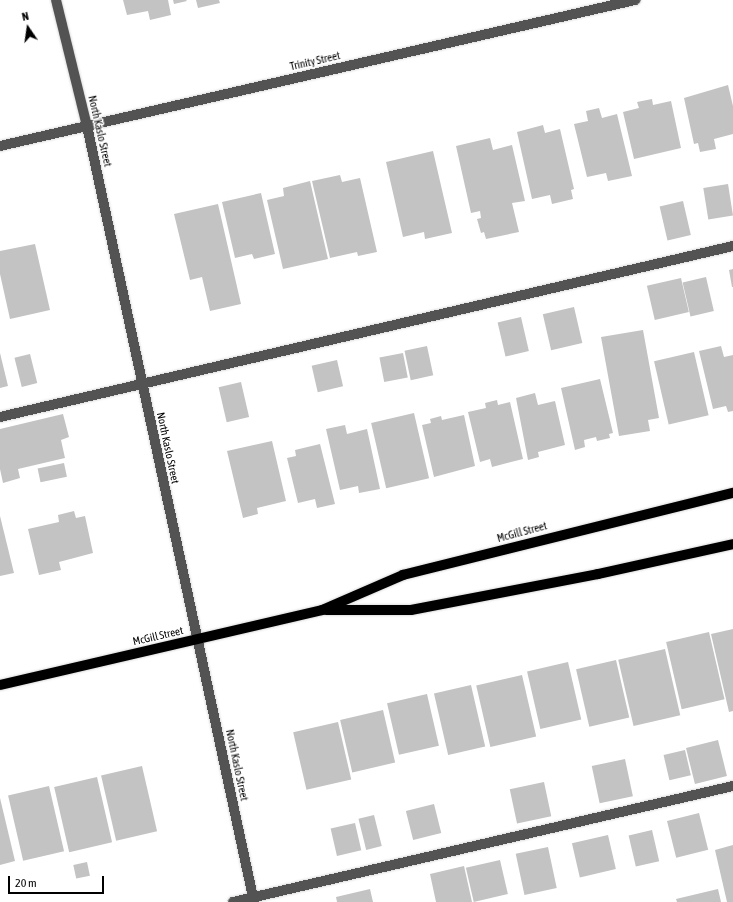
<!DOCTYPE html>
<style>
body{margin:0}
#map{position:relative;width:733px;height:902px;overflow:hidden;background:#fff;font-family:"Asap Condensed",sans-serif}
div>[style]{position:absolute}
.building>*{inset:0;background:#c3c3c3;transform-origin:0 0}
.roads{filter:drop-shadow(0 0 1px #dbdbdb) drop-shadow(0 0 1px #dbdbdb)}
.minor>*{height:10px;margin:-5px;padding:0 5px;transform-origin:5px;border-radius:5px;background:#535353}
.major>*{height:10px;margin:-5px;padding:0 5px;transform-origin:5px;border-radius:5px;background:#000}
span{translate:-50% -50%;white-space:nowrap;text-align:center;line-height:1.15;-webkit-text-stroke:3px #fff;paint-order:stroke}
.street-label{font-size:11px;color:#000}
.north{position:absolute;left:8px;top:8px;width:40px;height:40px;-webkit-text-stroke:3px #fff;paint-order:stroke;rotate:347deg;font-size:11px;font-weight:700;line-height:16px;text-align:center;color:#000}
.north::after{content:'';display:block;margin:auto;width:14px;height:18px;background:#000;clip-path:polygon(50% 0,100% 100%,50% 72%,0 100%)}
.scale{position:absolute;left:8px;top:876px;width:96px;height:18px;box-sizing:border-box;border:2px solid #000;border-top:0;padding-left:5px;font-size:12px;line-height:14px;white-space:nowrap;color:#000;-webkit-text-stroke:3px #fff;paint-order:stroke}
</style>
<div id="map">
<div class="building">
<i style="clip-path:polygon(123px 0,168px 0,171px 15px,150px 20px,148px 11px,127px 15px)"></i>
<i style="clip-path:polygon(173px 0,186px 0,187px 1px,174px 4px)"></i>
<i style="clip-path:polygon(196px 0,219px 0,220px 3px,198px 8px)"></i>
<i style="clip-path:polygon(728px 85px,733px 106px,733px 134px,714px 139px,716px 149px,700px 152px,698px 143px,694px 144px,684px 98px)"></i>
<i style="clip-path:polygon(652px 99px,653px 105px,671px 101px,681px 148px,634px 159px,623px 112px,639px 108px,637px 102px)"></i>
<i style="clip-path:polygon(599px 108px,602px 118px,617px 114px,632px 176px,608px 181px,606px 173px,587px 177px,574px 124px,588px 121px,586px 111px)"></i>
<i style="clip-path:polygon(543px 125px,545px 133px,560px 129px,574px 189px,571px 190px,573px 199px,552px 204px,550px 195px,532px 199px,517px 132px)"></i>
<i style="clip-path:polygon(490px 138px,493px 150px,512px 145px,525px 201px,512px 203px,519px 232px,486px 239px,484px 232px,481px 233px,477px 219px,481px 218px,480px 211px,471px 213px,456px 146px)"></i>
<i style="clip-path:polygon(433px 151px,452px 233px,425px 239px,424px 232px,403px 237px,386px 162px)"></i>
<i style="clip-path:polygon(340px 175px,342px 182px,360px 178px,377px 252px,358px 256px,357px 252px,330px 258px,312px 181px)"></i>
<i style="clip-path:polygon(310px 181px,328px 259px,283px 269px,267px 200px,284px 196px,283px 188px)"></i>
<i style="left:728px;top:184px;width:32px;height:25px;rotate:81deg"></i>
<i style="clip-path:polygon(261px 193px,275px 254px,254px 259px,252px 254px,235px 258px,222px 202px)"></i>
<i style="left:683px;top:201px;width:35px;height:24px;rotate:77deg"></i>
<i style="clip-path:polygon(218px 204px,241px 304px,210px 311px,202px 277px,190px 280px,174px 214px)"></i>
<i style="clip-path:polygon(35px 244px,50px 310px,10px 319px,0 274px,0 251px)"></i>
<i style="clip-path:polygon(733px 269px,733px 287px,732px 287px,729px 270px)"></i>
<i style="left:706px;top:277px;width:35px;height:24px;rotate:77deg"></i>
<i style="left:681px;top:278px;width:35px;height:35px;rotate:77deg"></i>
<i style="left:574px;top:307px;width:37px;height:32px;rotate:77deg"></i>
<i style="left:521px;top:317px;width:35px;height:24px;rotate:77deg"></i>
<i style="clip-path:polygon(643px 330px,659px 418px,648px 420px,650px 431px,619px 436px,601px 337px)"></i>
<i style="left:427px;top:346px;width:30px;height:23px;rotate:78deg"></i>
<i style="clip-path:polygon(721px 346px,724px 357px,733px 355px,733px 411px,728px 412px,726px 406px,713px 409px,699px 351px)"></i>
<i style="left:694px;top:352px;width:65px;height:41px;rotate:77deg"></i>
<i style="clip-path:polygon(0 353px,8px 386px,0 388px)"></i>
<i style="left:403px;top:353px;width:25px;height:24px;rotate:79deg"></i>
<i style="left:30px;top:354px;width:30px;height:16px;rotate:76deg"></i>
<i style="left:337px;top:360px;width:27px;height:26px;rotate:77deg"></i>
<i style="clip-path:polygon(600px 379px,613px 433px,609px 434px,610px 438px,597px 441px,596px 437px,584px 440px,585px 447px,575px 450px,561px 388px)"></i>
<i style="left:241px;top:382px;width:36px;height:23px;rotate:77deg"></i>
<i style="clip-path:polygon(535px 393px,538px 405px,555px 401px,565px 445px,538px 452px,539px 457px,528px 460px,516px 398px)"></i>
<i style="clip-path:polygon(497px 400px,498px 405px,510px 402px,523px 459px,492px 467px,490px 459px,480px 462px,468px 412px,486px 408px,485px 403px)"></i>
<i style="left:414px;top:413px;width:67px;height:44px;rotate:77deg"></i>
<i style="clip-path:polygon(63px 414px,69px 437px,61px 440px,65px 458px,18px 469px,20px 478px,3px 483px,0 469px,0 429px)"></i>
<i style="clip-path:polygon(464px 415px,475px 466px,434px 477px,422px 425px,431px 423px,430px 419px,441px 416px,442px 420px)"></i>
<i style="clip-path:polygon(345px 425px,347px 434px,367px 429px,380px 489px,359px 493px,358px 486px,340px 490px,326px 429px)"></i>
<i style="clip-path:polygon(272px 441px,286px 501px,257px 508px,258px 514px,243px 518px,227px 451px)"></i>
<i style="clip-path:polygon(320px 444px,335px 504px,317px 508px,315px 499px,298px 503px,287px 458px,296px 456px,295px 450px)"></i>
<i style="left:64px;top:463px;width:14px;height:27px;rotate:78deg"></i>
<i style="clip-path:polygon(74px 511px,76px 518px,85px 516px,93px 553px,59px 562px,61px 570px,39px 575px,28px 529px,59px 522px,58px 515px)"></i>
<i style="clip-path:polygon(0 516px,14px 573px,0 576px)"></i>
<i style="clip-path:polygon(733px 629px,733px 711px,729px 712px,711px 634px)"></i>
<i style="left:709px;top:632px;width:69px;height:44px;rotate:77deg"></i>
<i style="left:665px;top:649px;width:68px;height:48px;rotate:77deg"></i>
<i style="left:616px;top:660px;width:59px;height:41px;rotate:77deg"></i>
<i style="left:568px;top:662px;width:59px;height:42px;rotate:77deg"></i>
<i style="left:522px;top:675px;width:63px;height:47px;rotate:77deg"></i>
<i style="left:471px;top:685px;width:63px;height:38px;rotate:77deg"></i>
<i style="left:427px;top:694px;width:53px;height:41px;rotate:77deg"></i>
<i style="left:383px;top:710px;width:54px;height:44px;rotate:77deg"></i>
<i style="left:338px;top:722px;width:59px;height:46px;rotate:77deg"></i>
<i style="left:718px;top:740px;width:37px;height:33px;rotate:76deg"></i>
<i style="left:685px;top:750px;width:26px;height:22px;rotate:77deg"></i>
<i style="left:625px;top:759px;width:38px;height:34px;rotate:78deg"></i>
<i style="left:142px;top:766px;width:67px;height:42px;rotate:77deg"></i>
<i style="left:97px;top:777px;width:67px;height:44px;rotate:77deg"></i>
<i style="left:544px;top:782px;width:35px;height:35px;rotate:78deg"></i>
<i style="left:49px;top:786px;width:67px;height:42px;rotate:77deg"></i>
<i style="clip-path:polygon(0 798px,15px 861px,0 865px)"></i>
<i style="left:434px;top:804px;width:30px;height:29px;rotate:76deg"></i>
<i style="left:699px;top:813px;width:38px;height:33px;rotate:76deg"></i>
<i style="left:374px;top:815px;width:32px;height:16px;rotate:76deg"></i>
<i style="left:355px;top:823px;width:28px;height:25px;rotate:77deg"></i>
<i style="left:652px;top:830px;width:32px;height:24px;rotate:77deg"></i>
<i style="left:608px;top:835px;width:35px;height:37px;rotate:77deg"></i>
<i style="clip-path:polygon(733px 845px,733px 902px,727px 902px,715px 850px)"></i>
<i style="left:548px;top:847px;width:42px;height:33px;rotate:78deg"></i>
<i style="left:500px;top:860px;width:35px;height:35px;rotate:77deg"></i>
<i style="left:87px;top:862px;width:14px;height:14px;rotate:78deg"></i>
<i style="clip-path:polygon(464px 866px,472px 902px,436px 902px,430px 874px)"></i>
<i style="clip-path:polygon(370px 889px,373px 902px,337px 902px,336px 897px)"></i>
<i style="clip-path:polygon(718px 889px,721px 902px,677px 902px,676px 899px)"></i>
</div>
<div class="roads">
<div class="minor">
<i style="left:56px;top:0;width:130px;rotate:76.2deg"></i>
<i style="left:87px;top:126px;width:794px;rotate:77.85deg"></i>
<i style="left:0;top:146px;width:652px;rotate:-12.95deg"></i>
<i style="left:0;top:417px;width:753px;rotate:-13.13deg"></i>
<i style="left:233px;top:902px;width:513px;rotate:-13.06deg"></i>
</div>
<div class="major">
<i style="left:326px;top:610px;width:85px"></i>
<i style="left:411px;top:610px;width:190px;rotate:-10.9deg"></i>
<i style="left:598px;top:574px;width:138px;rotate:-12.5deg"></i>
<i style="left:0;top:685px;width:331px;rotate:-13.1deg"></i>
<i style="left:322px;top:610px;width:88px;rotate:-23.4deg"></i>
<i style="left:403px;top:575px;width:340px;rotate:-14deg"></i>
</div>
</div>
<div class="street-label">
<span style="left:315px;top:61px;rotate:-13deg">Trinity Street</span>
<span style="left:100px;top:131px;rotate:77deg">North Kaslo Street</span>
<span style="left:168px;top:448px;rotate:78deg">North Kaslo Street</span>
<span style="left:522px;top:532px;rotate:-15deg">McGill Street</span>
<span style="left:158px;top:636px;rotate:-13deg">McGill Street</span>
<span style="left:237px;top:765px;rotate:78deg">North Kaslo Street</span>
</div>
<div class="north">N</div>
<div class="scale">20 m</div>
</div>
